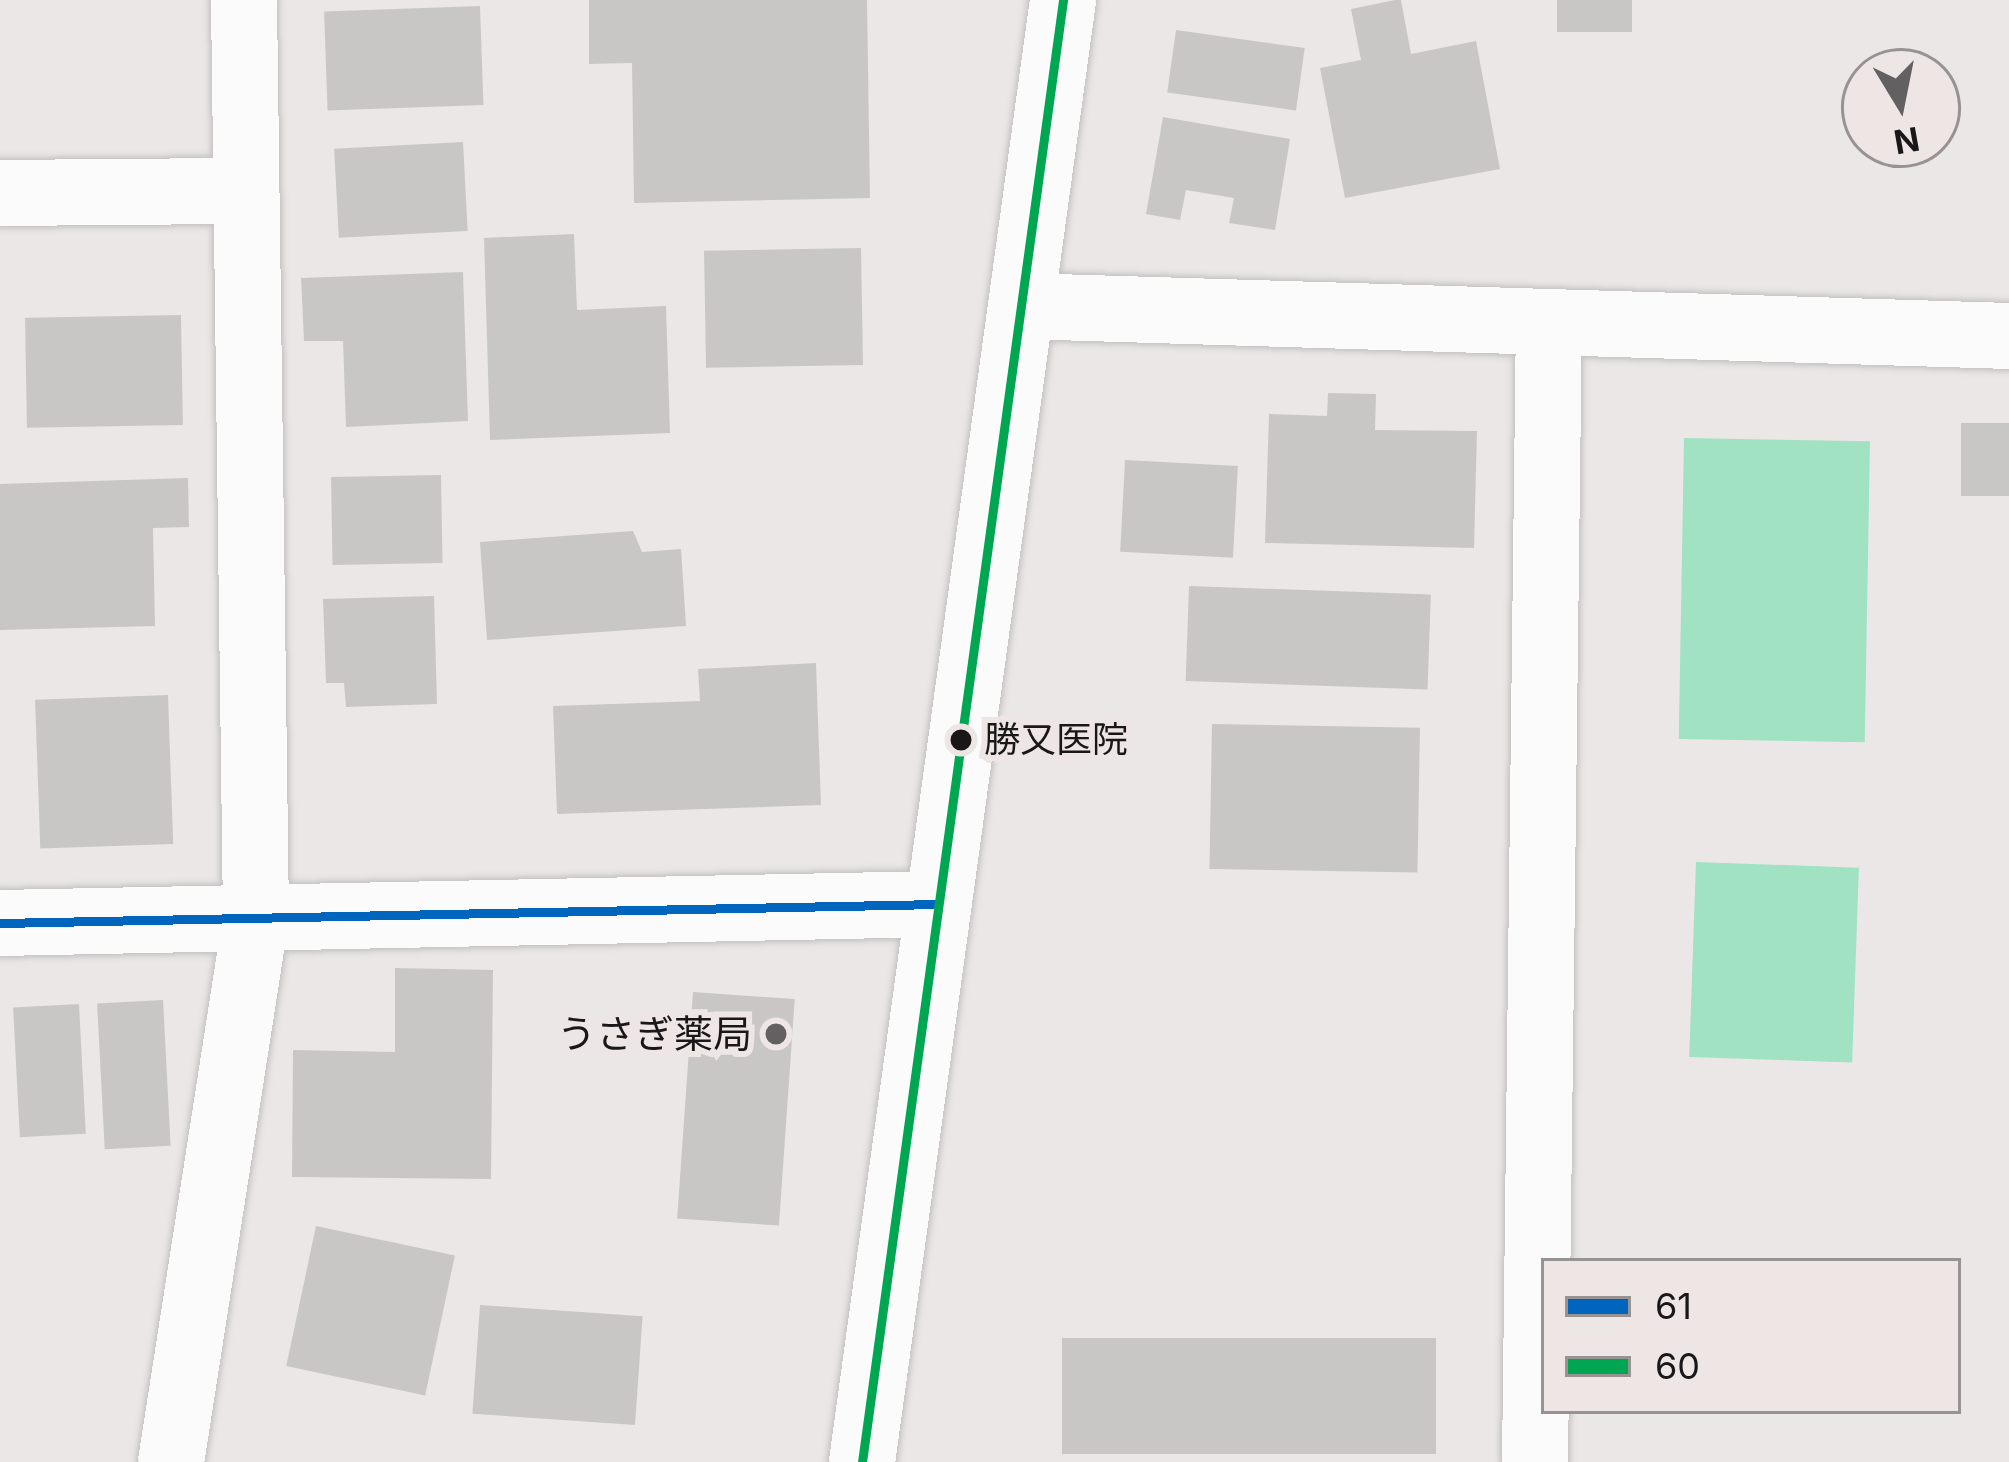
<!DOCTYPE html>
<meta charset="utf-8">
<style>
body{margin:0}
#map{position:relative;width:2009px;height:1462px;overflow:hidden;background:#ebe7e7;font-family:Inter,"Noto Sans JP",sans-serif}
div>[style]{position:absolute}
.water>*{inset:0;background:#a1e2c2;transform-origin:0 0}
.building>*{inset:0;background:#c9c7c6;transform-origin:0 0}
.roads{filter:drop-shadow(0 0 3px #c3c0c0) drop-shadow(0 0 3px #c3c0c0)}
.minor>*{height:66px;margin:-33px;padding:0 33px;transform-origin:33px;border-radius:33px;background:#fcfbfb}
.bus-1>*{height:9px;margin:-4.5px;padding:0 4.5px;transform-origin:4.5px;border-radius:4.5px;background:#0065bd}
.bus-2>*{height:9px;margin:-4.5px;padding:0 4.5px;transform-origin:4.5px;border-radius:4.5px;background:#00a651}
.dots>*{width:33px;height:33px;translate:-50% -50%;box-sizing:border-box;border:6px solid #ede6e5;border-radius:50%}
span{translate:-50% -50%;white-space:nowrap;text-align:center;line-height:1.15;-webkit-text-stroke:12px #ede6e5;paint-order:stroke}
.bus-label{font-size:36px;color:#191717}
.left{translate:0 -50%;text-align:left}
.poi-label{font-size:39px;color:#191717}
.right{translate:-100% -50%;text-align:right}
.legend{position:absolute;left:1541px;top:1258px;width:420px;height:156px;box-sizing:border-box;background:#ede6e5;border:3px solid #989393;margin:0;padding:15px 21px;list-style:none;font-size:36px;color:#191717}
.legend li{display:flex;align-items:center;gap:24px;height:60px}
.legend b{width:60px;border:3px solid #989393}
.north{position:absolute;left:1841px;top:48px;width:120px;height:120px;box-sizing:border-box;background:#ede6e5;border:3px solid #989393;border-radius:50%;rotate:170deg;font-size:33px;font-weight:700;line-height:48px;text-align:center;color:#191717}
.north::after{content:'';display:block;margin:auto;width:42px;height:54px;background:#626060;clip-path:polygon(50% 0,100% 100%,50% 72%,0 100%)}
</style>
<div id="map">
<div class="water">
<i style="left:1684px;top:438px;width:186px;height:301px;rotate:1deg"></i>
<i style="left:1696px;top:862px;width:163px;height:195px;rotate:2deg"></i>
</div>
<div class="building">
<i style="clip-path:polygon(589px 0,867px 0,870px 198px,634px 203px,632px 63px,589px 64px)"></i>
<i style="clip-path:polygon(1395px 0,1401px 0,1411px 54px,1476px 41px,1500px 169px,1345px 198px,1320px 68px,1361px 60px,1351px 9px)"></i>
<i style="left:1557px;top:0;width:75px;height:32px"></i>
<i style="left:480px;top:6px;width:99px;height:156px;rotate:88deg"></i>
<i style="left:1176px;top:30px;width:130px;height:63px;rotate:8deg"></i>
<i style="clip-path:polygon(1163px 117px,1290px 139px,1275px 230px,1229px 223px,1234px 198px,1186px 190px,1180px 220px,1146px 214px)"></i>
<i style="left:463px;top:142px;width:89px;height:129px;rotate:87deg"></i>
<i style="clip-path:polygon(574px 234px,577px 310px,666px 306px,670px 433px,490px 440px,484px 238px)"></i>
<i style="left:861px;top:248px;width:117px;height:157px;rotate:89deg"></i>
<i style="clip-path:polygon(463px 272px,468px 421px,346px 427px,343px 341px,304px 341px,301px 278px)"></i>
<i style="left:181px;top:315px;width:110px;height:156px;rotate:89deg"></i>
<i style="clip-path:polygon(1328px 393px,1376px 394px,1375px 430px,1477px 431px,1474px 548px,1265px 543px,1269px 414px,1327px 416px)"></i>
<i style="left:1961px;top:423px;width:48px;height:73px"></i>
<i style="left:1125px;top:460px;width:113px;height:92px;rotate:3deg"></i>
<i style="left:441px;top:475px;width:88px;height:110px;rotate:89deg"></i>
<i style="clip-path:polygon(188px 478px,189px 527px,153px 528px,155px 626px,0 630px,0 484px)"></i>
<i style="clip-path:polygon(633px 531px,642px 552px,681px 549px,686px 626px,487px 640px,480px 542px)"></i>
<i style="left:1189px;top:586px;width:242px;height:95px;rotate:2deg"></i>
<i style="clip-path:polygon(434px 596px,437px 704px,346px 707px,344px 683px,326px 683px,323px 599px)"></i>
<i style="clip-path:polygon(816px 663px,821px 805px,557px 814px,553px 706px,700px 701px,698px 669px)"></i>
<i style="left:168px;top:695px;width:149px;height:133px;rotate:88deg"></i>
<i style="left:1212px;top:724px;width:208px;height:145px;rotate:1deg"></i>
<i style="clip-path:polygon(395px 968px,493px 970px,491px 1179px,292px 1177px,293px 1050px,395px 1052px)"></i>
<i style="left:693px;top:992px;width:102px;height:227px;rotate:4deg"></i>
<i style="left:163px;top:1000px;width:146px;height:66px;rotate:87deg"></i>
<i style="left:79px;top:1004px;width:130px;height:66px;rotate:87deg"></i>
<i style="left:316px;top:1226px;width:142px;height:143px;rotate:12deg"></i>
<i style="left:480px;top:1305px;width:163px;height:109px;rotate:4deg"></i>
<i style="left:1436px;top:1338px;width:116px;height:374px;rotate:90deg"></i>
</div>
<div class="roads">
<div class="minor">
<i style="left:0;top:193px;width:243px;rotate:-0.5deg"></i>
<i style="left:1022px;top:306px;width:987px;rotate:1.74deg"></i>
<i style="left:0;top:923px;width:937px;rotate:-1.16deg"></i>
<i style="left:171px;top:1462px;width:552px;rotate:-81.14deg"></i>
<i style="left:256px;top:917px;width:917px;rotate:-90.75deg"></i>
<i style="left:862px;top:1462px;width:1476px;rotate:-82.17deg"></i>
<i style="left:1535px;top:1462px;width:1140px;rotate:-89.3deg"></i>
</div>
</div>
<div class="bus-1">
<i style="left:0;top:923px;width:937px;rotate:-1.16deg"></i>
</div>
<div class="bus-2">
<i style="left:862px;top:1462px;width:1476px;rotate:-82.17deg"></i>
</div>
<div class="dots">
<i style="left:961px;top:740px;background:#191717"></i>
<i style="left:776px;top:1034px;background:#626060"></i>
</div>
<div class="bus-label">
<span class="left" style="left:984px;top:740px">勝又医院</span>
</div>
<div class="poi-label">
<span class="right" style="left:752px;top:1034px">うさぎ薬局</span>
</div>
<ul class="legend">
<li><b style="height:15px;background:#0065bd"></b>61</li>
<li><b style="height:15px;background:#00a651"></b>60</li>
</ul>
<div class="north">N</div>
</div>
